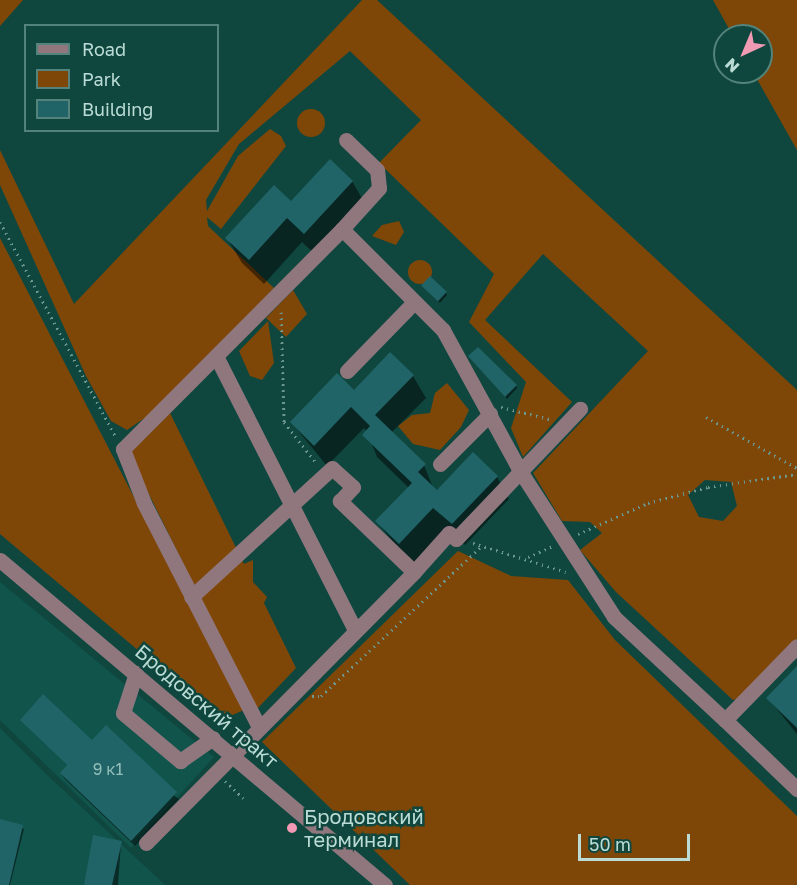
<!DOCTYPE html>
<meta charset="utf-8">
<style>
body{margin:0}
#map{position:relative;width:797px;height:885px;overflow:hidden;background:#0f473f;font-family:"Golos Text",sans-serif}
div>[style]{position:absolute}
.built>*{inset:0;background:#11544b}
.green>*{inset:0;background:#7f4707}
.round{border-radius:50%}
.shadow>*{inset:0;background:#0007}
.building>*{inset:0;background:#206468;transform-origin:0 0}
.path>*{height:3px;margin-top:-1.5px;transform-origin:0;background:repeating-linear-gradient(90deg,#6b978f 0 1.5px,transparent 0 6px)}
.minor>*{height:15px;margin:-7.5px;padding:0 7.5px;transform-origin:7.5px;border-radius:7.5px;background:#90777e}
.dots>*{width:16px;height:16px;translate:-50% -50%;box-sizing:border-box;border:3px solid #0f473f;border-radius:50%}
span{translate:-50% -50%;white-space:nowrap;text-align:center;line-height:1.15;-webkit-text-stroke:5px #0f473f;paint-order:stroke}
.number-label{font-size:16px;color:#94beba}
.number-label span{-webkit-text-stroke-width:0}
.street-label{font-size:20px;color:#bbdcd5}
.poi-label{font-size:20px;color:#bbdcd5}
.left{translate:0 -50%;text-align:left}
.legend{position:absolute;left:24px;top:24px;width:195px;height:108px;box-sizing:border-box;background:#0f473f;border:2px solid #54837b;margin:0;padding:8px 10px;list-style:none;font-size:18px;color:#bbdcd5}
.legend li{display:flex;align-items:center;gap:12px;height:30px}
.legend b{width:30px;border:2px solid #54837b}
.north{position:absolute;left:713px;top:24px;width:60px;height:60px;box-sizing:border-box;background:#0f473f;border:2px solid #54837b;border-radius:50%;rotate:224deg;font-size:16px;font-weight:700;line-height:24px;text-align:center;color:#bbdcd5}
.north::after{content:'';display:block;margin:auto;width:21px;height:27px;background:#f19ab3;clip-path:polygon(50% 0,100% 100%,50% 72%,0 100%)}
.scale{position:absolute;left:578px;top:834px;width:112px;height:27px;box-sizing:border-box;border:3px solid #bbdcd5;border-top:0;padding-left:8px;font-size:18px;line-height:21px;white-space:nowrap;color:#bbdcd5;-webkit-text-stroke:4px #0f473f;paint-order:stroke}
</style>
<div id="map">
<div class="built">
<i style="clip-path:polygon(0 582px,214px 757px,131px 848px,0 720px)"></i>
<i style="clip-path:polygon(0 728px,46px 774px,165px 885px,0 885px)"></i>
</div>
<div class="green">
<i style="clip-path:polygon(0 0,23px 0,0 26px)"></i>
<i style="clip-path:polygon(evenodd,362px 0,377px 0,797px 390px,797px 641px,744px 697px,733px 700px,616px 592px,580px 550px,602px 533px,590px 522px,562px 521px,533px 473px,648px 351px,543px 254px,485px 320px,572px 402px,523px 457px,511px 428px,526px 382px,469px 322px,494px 274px,379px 163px,421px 120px,350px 51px,239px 144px,206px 200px,207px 211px,238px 156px,270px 129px,281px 136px,286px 146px,221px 229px,207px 217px,208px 226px,274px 288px,158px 409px,127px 430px,111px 421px,86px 376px,0 185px,0 150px,74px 304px,362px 0,705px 480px,731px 482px,737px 506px,723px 521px,699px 517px,688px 495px,705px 480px)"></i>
<i style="clip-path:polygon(713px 0,797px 0,797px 150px,753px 72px,761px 72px,761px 36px,733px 36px)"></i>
<i class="round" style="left:297px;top:109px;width:28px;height:28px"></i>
<i style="clip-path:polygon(399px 221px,404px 232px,396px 245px,372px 236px,382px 225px)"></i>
<i style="clip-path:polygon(0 238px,244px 710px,221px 720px,0 534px)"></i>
<i class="round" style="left:408px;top:260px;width:24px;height:24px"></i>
<i style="clip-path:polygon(293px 290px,307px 314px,286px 337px,266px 318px)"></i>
<i style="clip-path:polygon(268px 321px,274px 363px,262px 380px,250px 376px,239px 351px)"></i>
<i style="clip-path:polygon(447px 383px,469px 410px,461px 427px,440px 450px,413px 444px,398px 426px,412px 415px,430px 413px,435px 393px)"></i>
<i style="clip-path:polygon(170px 413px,244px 564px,253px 560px,253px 582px,267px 597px,264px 603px,296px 668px,256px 710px,129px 454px)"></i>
<i style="clip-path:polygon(458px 551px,511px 576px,568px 580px,615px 640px,797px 816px,797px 885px,410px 885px,262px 742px)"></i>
</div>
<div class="shadow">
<i style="clip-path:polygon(352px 181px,367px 207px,319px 258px,302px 242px,264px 284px,242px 263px,227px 238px)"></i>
<i style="clip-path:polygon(424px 287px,446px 293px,447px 295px,440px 303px)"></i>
<i style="clip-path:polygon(472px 359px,516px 385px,517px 388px,507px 399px)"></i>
<i style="clip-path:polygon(413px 376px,426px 398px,391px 433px,424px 465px,434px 490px,497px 477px,509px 499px,465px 545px,446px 529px,412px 565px,377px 522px,409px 488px,377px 457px,367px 432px,364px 428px,327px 466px,292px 423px,354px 392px)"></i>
<i style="clip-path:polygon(797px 668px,797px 734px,768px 698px)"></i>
<i style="clip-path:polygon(21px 720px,92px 742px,179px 799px,135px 846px,65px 779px,61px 773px,68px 766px)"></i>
<i style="clip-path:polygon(0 821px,24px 829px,10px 885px,0 885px)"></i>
<i style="clip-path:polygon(121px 843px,118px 885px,84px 885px)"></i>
</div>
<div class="building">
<i style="clip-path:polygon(330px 159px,353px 181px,304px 234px,287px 218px,249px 260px,225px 238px,274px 185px,291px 201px)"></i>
<i style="left:430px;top:276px;width:23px;height:13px;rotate:43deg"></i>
<i style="clip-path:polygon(478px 347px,517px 385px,505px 397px,468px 356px)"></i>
<i style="clip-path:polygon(390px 352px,414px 375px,375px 415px,426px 464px,418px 472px,437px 490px,473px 452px,498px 476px,452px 524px,433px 508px,399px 544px,375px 521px,412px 483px,362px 435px,370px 426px,351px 407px,314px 446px,290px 422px,337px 373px,354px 390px)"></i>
<i style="clip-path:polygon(797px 666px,797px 728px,766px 698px)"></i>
<i style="clip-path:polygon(43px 694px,92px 740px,106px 725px,177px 792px,131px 841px,60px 773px,67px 765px,20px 720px)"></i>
<i style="clip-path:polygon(0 819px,23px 825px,9px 885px,0 885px)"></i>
<i style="clip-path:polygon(93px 835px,122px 841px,112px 885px,84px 885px)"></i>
</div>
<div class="path">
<i style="left:0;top:222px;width:244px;rotate:61.7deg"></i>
<i style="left:281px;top:312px;width:110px;rotate:88.4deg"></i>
<i style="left:284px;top:422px;width:53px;rotate:51.8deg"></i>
<i style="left:501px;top:407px;width:50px;rotate:13.8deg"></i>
<i style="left:706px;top:417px;width:104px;rotate:29.3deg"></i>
<i style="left:578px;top:534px;width:77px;rotate:-23.9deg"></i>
<i style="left:648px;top:503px;width:62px;rotate:-14.9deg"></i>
<i style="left:708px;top:487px;width:90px;rotate:-8.3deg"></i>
<i style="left:473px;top:543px;width:97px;rotate:17.3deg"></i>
<i style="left:528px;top:557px;width:27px;rotate:-24deg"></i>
<i style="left:312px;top:696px;width:9px"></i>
<i style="left:321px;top:696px;width:220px;rotate:-43deg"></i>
<i style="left:225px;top:781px;width:25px;rotate:43deg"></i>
</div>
<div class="minor">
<i style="left:342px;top:229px;width:55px;rotate:-47.9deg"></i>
<i style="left:379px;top:188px;width:18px;rotate:-96deg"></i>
<i style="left:377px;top:170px;width:43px;rotate:-135.9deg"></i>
<i style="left:218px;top:360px;width:303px;rotate:63.1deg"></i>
<i style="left:347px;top:371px;width:96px;rotate:-45.8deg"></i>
<i style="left:440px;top:464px;width:71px;rotate:-45deg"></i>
<i style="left:0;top:560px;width:504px;rotate:40.17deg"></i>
<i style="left:414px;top:572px;width:52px;rotate:-48.1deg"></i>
<i style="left:449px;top:533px;width:9px;rotate:41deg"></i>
<i style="left:456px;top:539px;width:180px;rotate:-46.4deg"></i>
<i style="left:136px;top:673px;width:42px;rotate:108deg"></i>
<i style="left:123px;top:713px;width:75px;rotate:40.1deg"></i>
<i style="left:180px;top:761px;width:40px;rotate:-34.9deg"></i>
<i style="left:725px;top:720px;width:100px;rotate:43.8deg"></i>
<i style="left:258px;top:725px;width:250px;rotate:-117.2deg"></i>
<i style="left:144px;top:503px;width:58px;rotate:-111.3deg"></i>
<i style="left:123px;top:449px;width:310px;rotate:-45.1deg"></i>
<i style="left:342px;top:229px;width:143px;rotate:45deg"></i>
<i style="left:443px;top:330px;width:164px;rotate:61.3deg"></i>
<i style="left:522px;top:474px;width:170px;rotate:57.2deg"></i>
<i style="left:614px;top:617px;width:151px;rotate:42.9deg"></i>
<i style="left:725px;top:720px;width:103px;rotate:-45.8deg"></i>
<i style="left:146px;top:843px;width:381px;rotate:-45.3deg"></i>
<i style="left:414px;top:572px;width:103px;rotate:-136.2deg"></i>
<i style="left:340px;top:501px;width:19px;rotate:-47deg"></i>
<i style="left:353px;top:487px;width:28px;rotate:-138deg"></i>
<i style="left:332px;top:468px;width:191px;rotate:137.5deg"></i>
</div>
<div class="dots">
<i style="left:292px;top:828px;background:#f19ab3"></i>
</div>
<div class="number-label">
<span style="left:108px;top:769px">9 к1</span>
</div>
<div class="street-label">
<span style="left:207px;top:706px;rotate:40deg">Бродовский тракт</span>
</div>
<div class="poi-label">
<span class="left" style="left:304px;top:828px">Бродовский<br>терминал</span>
</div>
<ul class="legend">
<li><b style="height:8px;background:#90777e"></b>Road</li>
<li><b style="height:16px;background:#7f4707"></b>Park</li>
<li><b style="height:16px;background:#206468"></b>Building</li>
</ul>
<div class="north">N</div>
<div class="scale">50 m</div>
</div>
